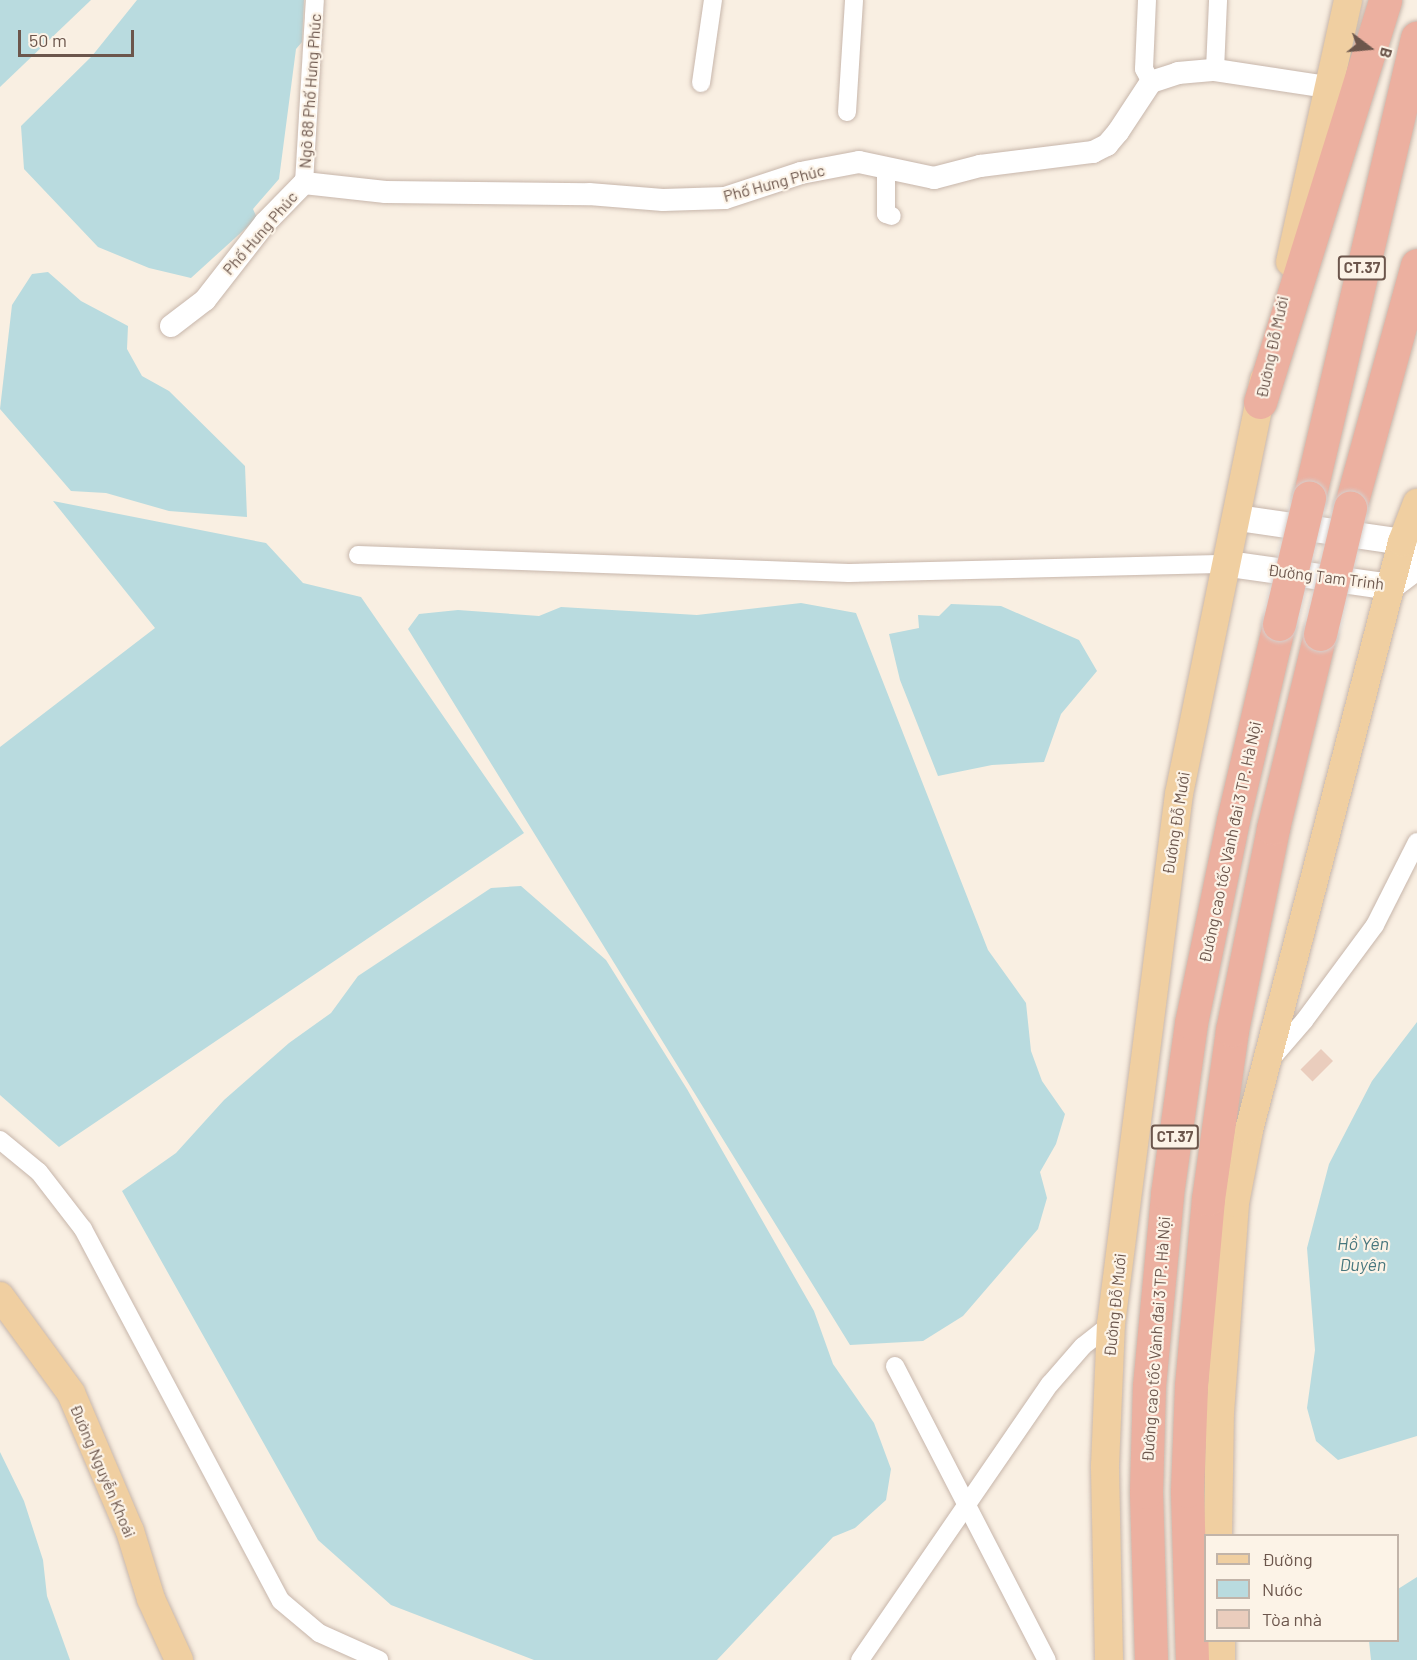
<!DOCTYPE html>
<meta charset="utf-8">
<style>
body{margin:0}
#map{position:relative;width:1417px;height:1660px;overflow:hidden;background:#f9efe2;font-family:Barlow,sans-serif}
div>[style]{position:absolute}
.water>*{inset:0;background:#b9dbdf}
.building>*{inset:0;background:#eacdbd;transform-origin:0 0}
.roads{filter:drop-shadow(0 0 2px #c7b6ab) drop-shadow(0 0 2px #c7b6ab)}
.minor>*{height:18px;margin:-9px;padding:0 9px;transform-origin:9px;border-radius:9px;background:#fff}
.tertiary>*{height:22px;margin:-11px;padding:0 11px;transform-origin:11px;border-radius:11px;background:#fff}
.secondary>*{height:26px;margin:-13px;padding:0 13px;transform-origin:13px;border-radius:13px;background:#fff}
.primary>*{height:28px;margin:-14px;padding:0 14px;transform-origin:14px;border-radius:14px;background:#f0cfa1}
.motorway>*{height:33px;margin:-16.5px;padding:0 16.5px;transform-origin:16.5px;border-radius:16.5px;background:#ecb0a0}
.bridges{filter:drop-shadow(0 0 2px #d6d0cd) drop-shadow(0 0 2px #d6d0cd)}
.motorway-bridge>*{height:33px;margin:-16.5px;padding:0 16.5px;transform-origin:16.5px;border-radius:16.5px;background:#ecb0a0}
span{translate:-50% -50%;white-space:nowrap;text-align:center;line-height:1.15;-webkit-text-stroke:4.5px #fcf3e7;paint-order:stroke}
.shield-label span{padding:2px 4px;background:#fcf3e7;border:2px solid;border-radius:4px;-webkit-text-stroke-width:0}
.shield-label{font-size:15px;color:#6c564c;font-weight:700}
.street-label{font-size:16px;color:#6c564c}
.water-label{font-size:18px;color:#48777e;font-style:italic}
.legend{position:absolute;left:1204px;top:1534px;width:195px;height:108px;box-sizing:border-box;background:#fcf3e7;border:2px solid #c2b4a9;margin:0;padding:8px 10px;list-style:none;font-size:18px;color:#6c564c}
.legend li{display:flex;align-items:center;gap:12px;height:30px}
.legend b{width:30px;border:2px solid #c2b4a9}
.north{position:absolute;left:1339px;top:18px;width:60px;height:60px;-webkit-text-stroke:4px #fcf3e7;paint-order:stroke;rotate:106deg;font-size:16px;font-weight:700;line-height:24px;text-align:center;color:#6c564c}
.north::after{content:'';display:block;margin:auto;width:21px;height:27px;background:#6c564c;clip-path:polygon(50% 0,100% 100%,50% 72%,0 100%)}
.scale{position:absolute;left:18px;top:30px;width:116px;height:27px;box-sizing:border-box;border:3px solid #6c564c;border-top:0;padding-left:8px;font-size:18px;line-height:21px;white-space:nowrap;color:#6c564c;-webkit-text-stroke:4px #fcf3e7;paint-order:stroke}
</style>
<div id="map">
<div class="water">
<i style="clip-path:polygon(0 0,91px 0,0 87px)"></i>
<i style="clip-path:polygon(137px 0,304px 0,302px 42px,296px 49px,279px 179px,253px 209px,257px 218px,191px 278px,149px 268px,98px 247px,24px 169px,21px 126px,92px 56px)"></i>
<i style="clip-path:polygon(48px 272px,81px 301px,128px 326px,127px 349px,142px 376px,169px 391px,245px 466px,247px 517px,169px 511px,106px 493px,71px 491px,0 409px,12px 305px,32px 274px)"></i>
<i style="clip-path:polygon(53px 501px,266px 543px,303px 583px,361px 597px,524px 833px,59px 1147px,0 1095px,0 747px,155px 628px)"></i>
<i style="clip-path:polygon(801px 603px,856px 613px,988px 950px,1026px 1003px,1031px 1051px,1042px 1081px,1065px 1114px,1056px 1144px,1040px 1172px,1047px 1198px,1038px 1229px,963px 1316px,923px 1341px,850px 1345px,408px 629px,419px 614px,458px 610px,539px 616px,561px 607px,697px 615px)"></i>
<i style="clip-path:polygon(951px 604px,1001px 606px,1079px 640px,1097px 671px,1061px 714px,1044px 762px,992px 765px,938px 776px,900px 680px,889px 634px,919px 628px,918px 615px,939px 616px)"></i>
<i style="clip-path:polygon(521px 886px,606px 960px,687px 1089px,814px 1311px,833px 1364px,874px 1423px,891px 1469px,886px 1500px,855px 1528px,833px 1537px,717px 1660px,534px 1660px,391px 1605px,318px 1540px,122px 1191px,176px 1153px,224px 1100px,289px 1043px,331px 1013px,358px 976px,491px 888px)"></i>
<i style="clip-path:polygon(1417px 1022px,1417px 1436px,1338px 1460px,1316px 1441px,1307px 1408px,1315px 1350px,1307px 1248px,1329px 1164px,1372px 1081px)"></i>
<i style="clip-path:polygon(0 1452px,24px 1501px,43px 1560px,47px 1596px,70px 1660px,0 1660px)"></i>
<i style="clip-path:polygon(1417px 1577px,1417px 1660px,1371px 1660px,1369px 1641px,1398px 1640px,1398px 1589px)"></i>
</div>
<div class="building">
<i style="left:1321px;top:1049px;width:17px;height:29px;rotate:45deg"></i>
</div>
<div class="roads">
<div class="minor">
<i style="left:1147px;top:0;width:69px;rotate:92.5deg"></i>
<i style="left:1144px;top:69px;width:15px;rotate:62deg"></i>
<i style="left:1215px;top:70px;width:70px;rotate:-87.5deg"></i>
<i style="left:701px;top:83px;width:84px;rotate:-81.8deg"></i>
<i style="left:847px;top:112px;width:112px;rotate:-86.4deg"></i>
<i style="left:886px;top:168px;width:46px;rotate:90deg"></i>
<i style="left:886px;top:214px;width:6px;rotate:18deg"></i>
<i style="left:304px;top:183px;width:183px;rotate:-86.6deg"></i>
<i style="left:358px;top:555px;width:491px;rotate:2.1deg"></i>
<i style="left:849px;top:573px;width:380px;rotate:-1.4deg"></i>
<i style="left:1272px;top:1058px;width:49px;rotate:-49.1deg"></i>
<i style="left:1304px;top:1021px;width:119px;rotate:-53.5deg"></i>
<i style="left:1375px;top:925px;width:93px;rotate:-63.2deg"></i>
<i style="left:0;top:1140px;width:50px;rotate:39.4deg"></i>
<i style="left:39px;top:1172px;width:72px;rotate:52.3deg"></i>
<i style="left:83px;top:1229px;width:421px;rotate:62deg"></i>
<i style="left:281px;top:1601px;width:50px;rotate:40.1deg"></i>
<i style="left:319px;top:1633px;width:66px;rotate:24.2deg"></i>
<i style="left:895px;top:1366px;width:331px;rotate:62.7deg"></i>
<i style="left:860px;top:1660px;width:335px;rotate:-55.5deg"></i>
<i style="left:1050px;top:1384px;width:50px;rotate:-49deg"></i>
<i style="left:1083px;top:1346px;width:36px;rotate:-38deg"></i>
</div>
<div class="tertiary">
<i style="left:171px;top:326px;width:43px;rotate:-37.4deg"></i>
<i style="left:205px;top:300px;width:98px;rotate:-52.1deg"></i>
<i style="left:265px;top:223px;width:56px;rotate:-45.7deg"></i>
<i style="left:304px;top:183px;width:82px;rotate:6.3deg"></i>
<i style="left:386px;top:192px;width:203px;rotate:0.6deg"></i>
<i style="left:589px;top:194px;width:74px;rotate:4.6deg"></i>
<i style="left:663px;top:200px;width:62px;rotate:-1.8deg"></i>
<i style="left:725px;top:198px;width:80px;rotate:-18.2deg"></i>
<i style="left:801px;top:173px;width:59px;rotate:-10.7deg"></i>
<i style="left:859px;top:162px;width:77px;rotate:12deg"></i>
<i style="left:934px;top:178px;width:48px;rotate:-14.6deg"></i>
<i style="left:980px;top:166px;width:114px;rotate:-7.1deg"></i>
<i style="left:1093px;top:152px;width:16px;rotate:-27deg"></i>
<i style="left:1107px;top:145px;width:17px;rotate:-50deg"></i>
<i style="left:1118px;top:132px;width:60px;rotate:-56.6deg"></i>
<i style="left:1151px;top:82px;width:28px;rotate:-18deg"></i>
<i style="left:1178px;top:73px;width:37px;rotate:-5deg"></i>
<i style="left:1215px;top:70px;width:114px;rotate:8.6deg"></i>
</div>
<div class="secondary">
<i style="left:1238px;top:518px;width:166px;rotate:8.3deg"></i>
<i style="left:1402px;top:542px;width:21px;rotate:43deg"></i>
<i style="left:1229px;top:564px;width:163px;rotate:8.1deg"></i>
<i style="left:1390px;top:587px;width:34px;rotate:-37deg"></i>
</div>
<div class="primary">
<i style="left:1290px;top:262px;width:268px;rotate:-77.5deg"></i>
<i style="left:0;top:1296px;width:120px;rotate:53.8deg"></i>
<i style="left:71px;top:1393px;width:150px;rotate:66.9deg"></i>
<i style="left:130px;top:1531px;width:71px;rotate:72.8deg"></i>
<i style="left:151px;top:1599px;width:67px;rotate:65.3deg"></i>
<i style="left:1218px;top:1536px;width:123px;rotate:-89.1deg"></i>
<i style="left:1220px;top:1413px;width:211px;rotate:-85.9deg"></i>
<i style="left:1235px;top:1203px;width:74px;rotate:-79.1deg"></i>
<i style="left:1249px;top:1130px;width:608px;rotate:-75.41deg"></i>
<i style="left:1402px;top:542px;width:42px;rotate:-69deg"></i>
<i style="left:1221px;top:1640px;width:20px;rotate:90deg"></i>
<i style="left:1109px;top:1660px;width:194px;rotate:-91.2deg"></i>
<i style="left:1105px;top:1466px;width:142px;rotate:-87.6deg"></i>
<i style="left:1111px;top:1324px;width:534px;rotate:-82.69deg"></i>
<i style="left:1179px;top:794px;width:423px;rotate:-78.4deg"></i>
</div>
<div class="motorway">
<i style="left:1260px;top:402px;width:421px;rotate:-72.7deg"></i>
<i style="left:1309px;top:498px;width:473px;rotate:-76.8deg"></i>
<i style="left:1350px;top:508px;width:252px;rotate:-74.6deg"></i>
<i style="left:1151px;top:1660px;width:168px;rotate:-91.7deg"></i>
<i style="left:1146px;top:1492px;width:106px;rotate:-88.4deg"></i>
<i style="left:1149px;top:1386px;width:193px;rotate:-84.6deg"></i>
<i style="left:1167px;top:1194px;width:173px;rotate:-82deg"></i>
<i style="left:1191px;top:1023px;width:207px;rotate:-78.3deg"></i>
<i style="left:1233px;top:820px;width:201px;rotate:-76.8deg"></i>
<i style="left:1192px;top:1660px;width:169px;rotate:-91.7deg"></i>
<i style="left:1187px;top:1491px;width:105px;rotate:-87.8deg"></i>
<i style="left:1191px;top:1386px;width:188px;rotate:-84.8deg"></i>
<i style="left:1208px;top:1199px;width:171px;rotate:-81.9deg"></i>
<i style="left:1232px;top:1030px;width:206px;rotate:-78.5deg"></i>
<i style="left:1273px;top:828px;width:200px;rotate:-76.4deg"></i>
</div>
</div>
<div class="bridges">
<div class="motorway-bridge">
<i style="left:1279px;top:624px;width:130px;rotate:-76.6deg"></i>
<i style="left:1320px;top:634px;width:130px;rotate:-76.6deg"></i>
</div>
</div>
<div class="shield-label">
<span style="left:1362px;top:268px">CT.37</span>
<span style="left:1175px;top:1137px">CT.37</span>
</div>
<div class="street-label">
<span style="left:310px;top:91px;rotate:-86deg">Ngõ 88 Phố Hưng Phúc</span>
<span style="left:774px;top:183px;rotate:-15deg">Phố Hưng Phúc</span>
<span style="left:260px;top:233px;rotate:-49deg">Phố Hưng Phúc</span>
<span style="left:1272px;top:347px;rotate:-78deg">Đường Đỗ Mười</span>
<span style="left:1326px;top:577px;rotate:7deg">Đường Tam Trinh</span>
<span style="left:1176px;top:823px;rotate:-81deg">Đường Đỗ Mười</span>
<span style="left:1230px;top:842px;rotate:-78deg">Đường cao tốc Vành đai 3 TP. Hà Nội</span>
<span style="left:1115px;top:1305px;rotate:-84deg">Đường Đỗ Mười</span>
<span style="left:1156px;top:1339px;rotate:-86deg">Đường cao tốc Vành đai 3 TP. Hà Nội</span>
<span style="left:103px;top:1471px;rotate:67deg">Đường Nguyễn Khoái</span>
</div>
<div class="water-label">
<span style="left:1363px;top:1254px">Hồ Yên<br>Duyên</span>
</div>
<ul class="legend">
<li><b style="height:8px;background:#f0cfa1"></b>Đường</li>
<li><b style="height:16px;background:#b9dbdf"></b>Nước</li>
<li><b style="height:16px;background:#eacdbd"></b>Tòa nhà</li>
</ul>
<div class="north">B</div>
<div class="scale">50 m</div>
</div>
